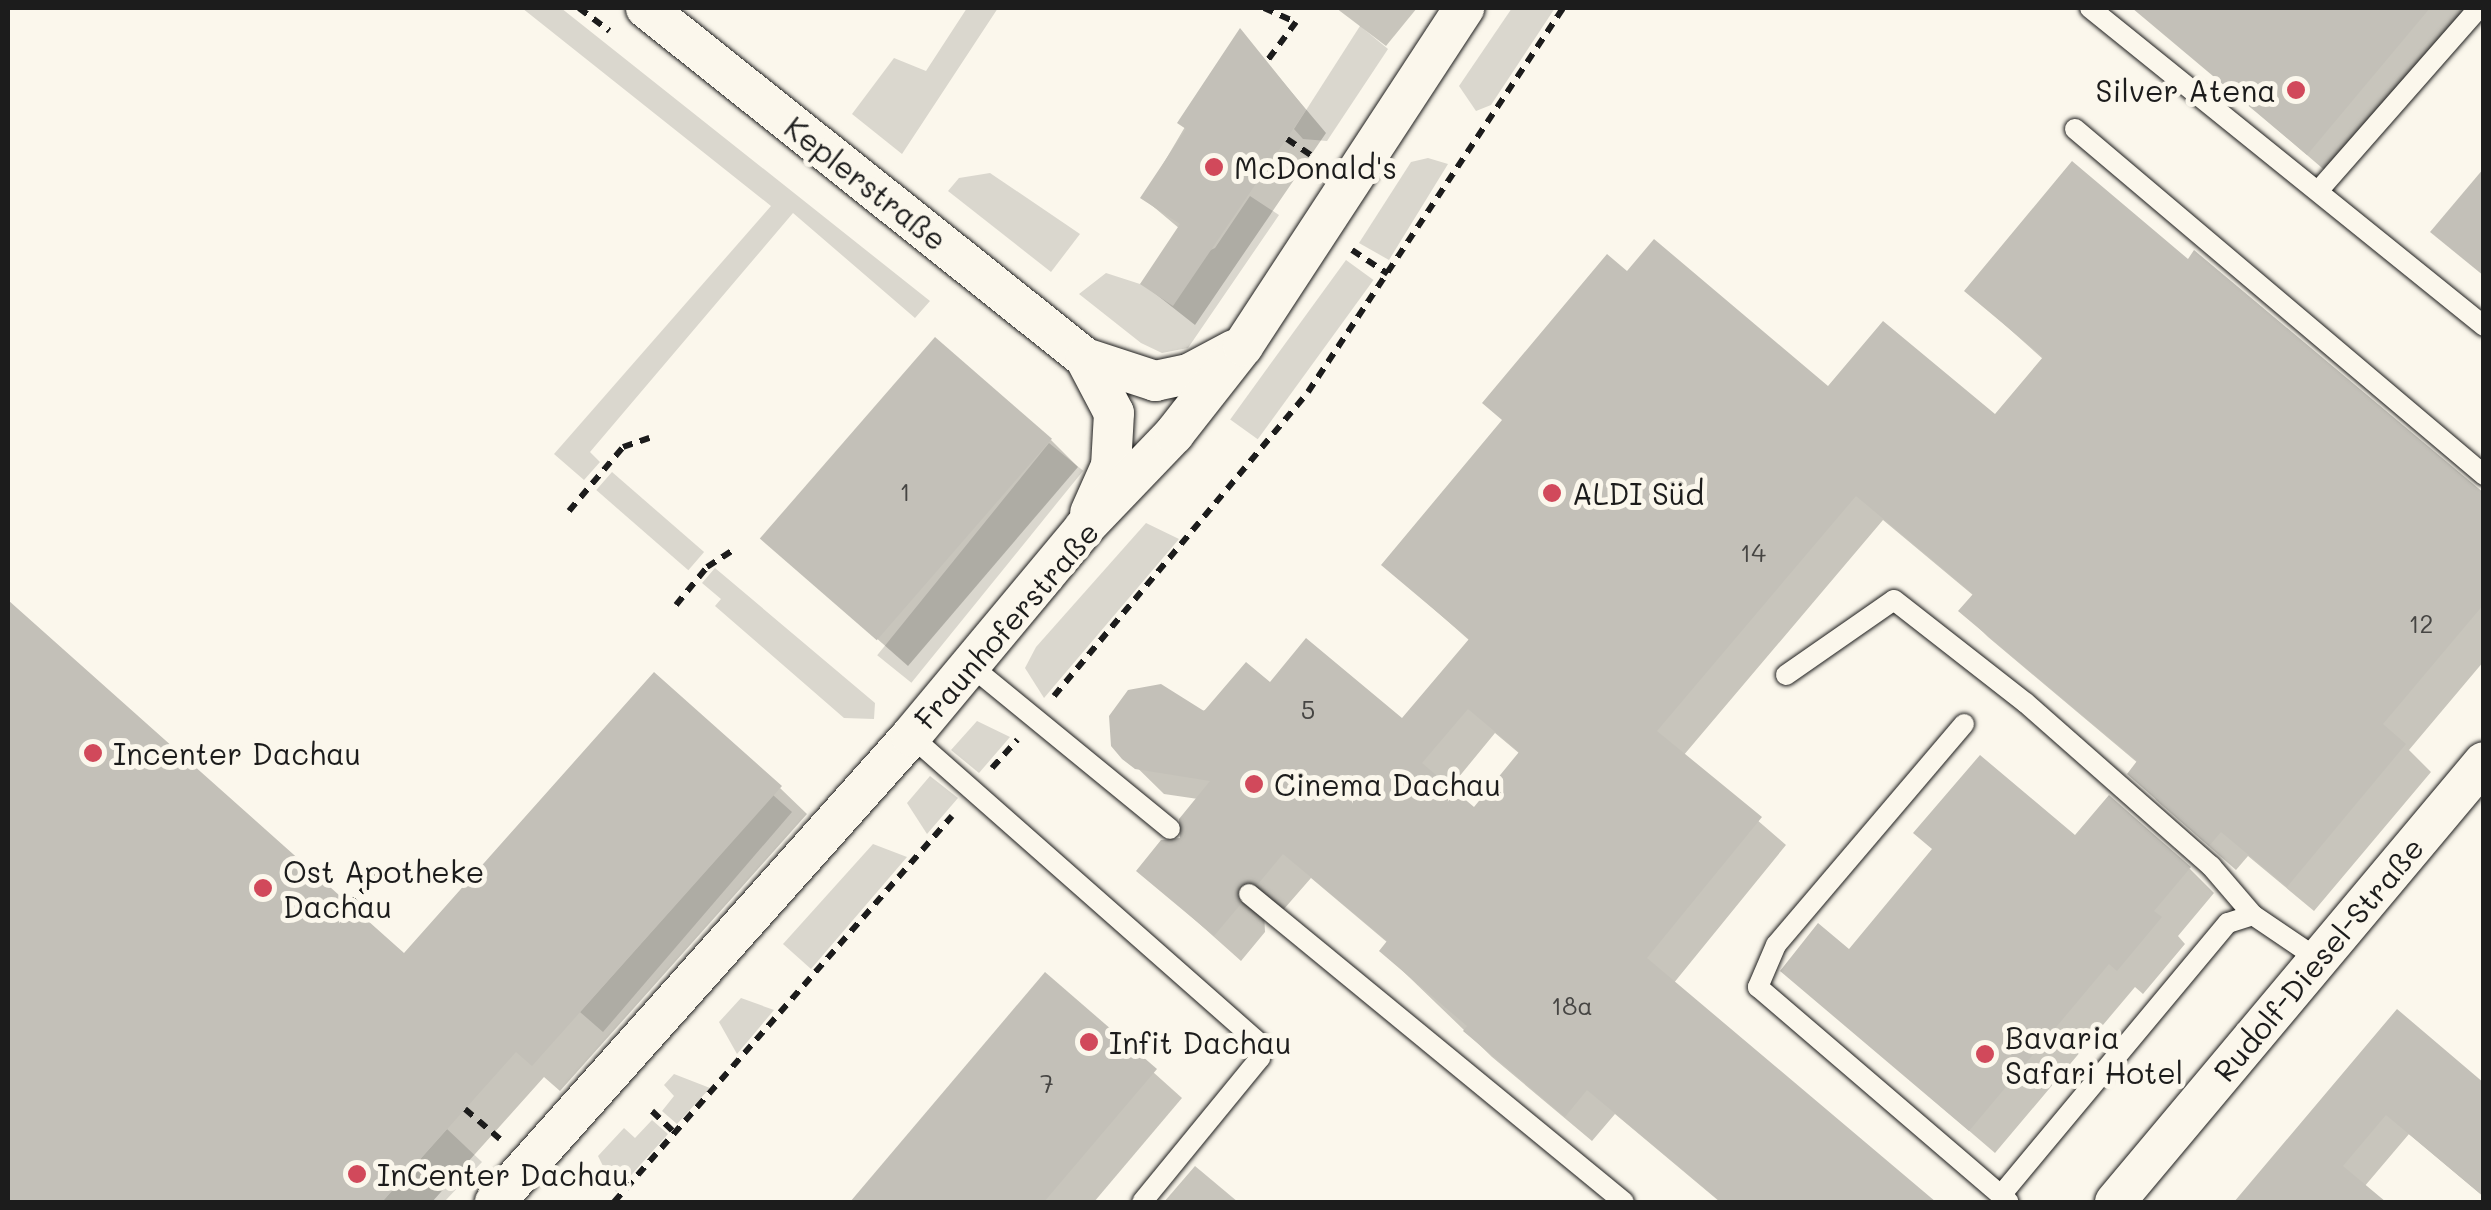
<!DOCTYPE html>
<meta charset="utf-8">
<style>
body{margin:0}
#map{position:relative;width:2491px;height:1210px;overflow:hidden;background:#fbf7ec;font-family:Mali,sans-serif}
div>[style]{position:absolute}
.green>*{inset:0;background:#dad7ce;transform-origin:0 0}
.shadow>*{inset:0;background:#0003}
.building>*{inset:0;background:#c3c0b8;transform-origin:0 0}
.path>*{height:6px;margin-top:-3px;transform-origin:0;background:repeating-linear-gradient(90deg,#1c1c1c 0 10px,transparent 0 18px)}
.roads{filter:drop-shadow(0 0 2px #1c1c1c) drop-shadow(0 0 2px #1c1c1c)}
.lane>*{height:20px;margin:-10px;padding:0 10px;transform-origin:10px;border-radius:10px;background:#fbf7ec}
.street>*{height:40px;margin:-20px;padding:0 20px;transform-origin:20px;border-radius:20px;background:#fbf7ec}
.dots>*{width:28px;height:28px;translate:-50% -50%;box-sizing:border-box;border:5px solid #fbf7ec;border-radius:50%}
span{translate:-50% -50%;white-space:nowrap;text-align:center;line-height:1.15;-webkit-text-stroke:10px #fbf7ec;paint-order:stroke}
.number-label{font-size:25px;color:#464543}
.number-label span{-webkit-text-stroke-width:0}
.poi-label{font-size:30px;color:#1c1c1c}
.right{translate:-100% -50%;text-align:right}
.left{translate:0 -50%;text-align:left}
.street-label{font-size:30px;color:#1c1c1c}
.frame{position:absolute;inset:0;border:10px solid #1c1c1c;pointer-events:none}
</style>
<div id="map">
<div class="green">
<i style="clip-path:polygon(522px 8px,561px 8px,930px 301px,915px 318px,793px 213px,590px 452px,600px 462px,584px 480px,554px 454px,771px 206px)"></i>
<i style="clip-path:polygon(967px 8px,998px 8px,902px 154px,852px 114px,894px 58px,926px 71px)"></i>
<i style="clip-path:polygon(1512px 8px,1555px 8px,1491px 105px,1476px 111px,1459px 86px)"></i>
<i style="clip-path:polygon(1360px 26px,1388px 49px,1327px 141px,1303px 139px,1294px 129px)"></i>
<i style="clip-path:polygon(1428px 158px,1448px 164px,1389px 260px,1359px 243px,1411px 162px)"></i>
<i style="clip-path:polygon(990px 173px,1080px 234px,1051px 272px,948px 191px,959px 178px)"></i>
<i style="clip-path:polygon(1250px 196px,1279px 215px,1188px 348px,1162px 353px,1141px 343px,1079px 294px,1106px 273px,1140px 284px,1215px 248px)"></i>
<i style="left:1346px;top:260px;width:34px;height:197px;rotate:36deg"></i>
<i style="left:1049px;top:443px;width:44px;height:273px;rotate:39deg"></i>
<i style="left:612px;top:472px;width:122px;height:24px;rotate:41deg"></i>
<i style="clip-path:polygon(1146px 523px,1179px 539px,1044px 698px,1025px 668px,1036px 647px)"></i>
<i style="clip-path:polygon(715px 568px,875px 703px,874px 719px,844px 718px,715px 606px,721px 599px,702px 583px)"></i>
<i style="clip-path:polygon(977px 721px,1010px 737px,979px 773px,951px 750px)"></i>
<i style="clip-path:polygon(930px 776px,958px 798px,927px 834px,907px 803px)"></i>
<i style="clip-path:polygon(773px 795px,792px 812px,603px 1032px,580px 1012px)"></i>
<i style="clip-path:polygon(873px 844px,907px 857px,811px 969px,783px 944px)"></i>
<i style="clip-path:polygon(741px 998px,774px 1010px,737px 1054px,719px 1022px)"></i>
<i style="clip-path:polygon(674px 1074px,710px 1088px,677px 1124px,662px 1111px,674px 1096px,664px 1085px)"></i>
<i style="clip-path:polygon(652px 1120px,668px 1134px,616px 1192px,598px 1156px,624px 1128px,635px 1138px)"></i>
<i style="clip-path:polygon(447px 1129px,482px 1162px,444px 1202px,382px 1202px)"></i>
</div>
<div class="shadow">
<i style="clip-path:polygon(1336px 8px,1417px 8px,1386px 46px)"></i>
<i style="clip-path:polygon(2173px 8px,2470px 8px,2329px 174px,2157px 26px)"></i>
<i style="clip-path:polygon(1241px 32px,1326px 133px,1195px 325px,1143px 284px,1180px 229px,1143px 198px)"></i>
<i style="clip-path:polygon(evenodd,2188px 262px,2484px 496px,2484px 661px,2409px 750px,2431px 772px,2314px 911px,2248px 856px,2236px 870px,2156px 800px,2139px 764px,1988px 637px,1962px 611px,1974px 596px,1883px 520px,1683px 756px,1786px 845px,1673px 984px,1932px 1202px,1720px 1202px,1615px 1114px,1592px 1141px,1492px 1057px,1382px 951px,1388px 943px,1311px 878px,1284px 909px,1264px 910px,1265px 932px,1241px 961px,1139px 870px,1183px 841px,1198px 799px,1164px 794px,1114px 745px,1270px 685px,1402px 721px,1470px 641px,1384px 565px,1628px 275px,1829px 390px,1996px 418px,2044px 360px,1967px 291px,2188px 262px,1495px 733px,1520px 754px,1474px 810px,1449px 789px,1495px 733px)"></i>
<i style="clip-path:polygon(1051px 440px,1078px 467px,908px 666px,765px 540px)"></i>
<i style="clip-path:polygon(8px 603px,404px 956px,780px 788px,807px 814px,560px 1091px,544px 1077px,432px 1202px,8px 1202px)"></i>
<i style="clip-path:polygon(2075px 838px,2190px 869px,2214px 893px,2178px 936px,2185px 944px,2143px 994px,2135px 987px,1995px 1153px,1783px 971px,1849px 953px,1934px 851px)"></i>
<i style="clip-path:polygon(1045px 975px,1182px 1098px,1094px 1202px,854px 1202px)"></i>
<i style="clip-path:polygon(2397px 1013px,2484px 1086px,2484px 1197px,2409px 1134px,2364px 1187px,2382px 1202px,2238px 1202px)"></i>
<i style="clip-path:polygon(1195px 1166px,1238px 1202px,1164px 1202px)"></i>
</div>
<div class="building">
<i style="clip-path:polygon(2132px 8px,2430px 8px,2307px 155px)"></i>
<i style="clip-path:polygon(1240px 28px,1306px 110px,1173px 306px,1140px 284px,1180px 224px,1140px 198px,1186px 129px,1177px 123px)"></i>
<i style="clip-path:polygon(evenodd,2072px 161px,2188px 259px,2194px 250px,2484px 493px,2484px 604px,2383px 724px,2406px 744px,2287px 887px,2221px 832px,2209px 846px,2127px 774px,2137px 761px,1958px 611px,1973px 594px,1856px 496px,1657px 731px,1762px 817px,1647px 958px,1936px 1202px,1721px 1202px,1587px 1090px,1565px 1117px,1463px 1031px,1467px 1026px,1379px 951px,1387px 941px,1283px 854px,1258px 884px,1239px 885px,1240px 905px,1214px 936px,1136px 871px,1161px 840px,1180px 838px,1179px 819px,1210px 781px,1135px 769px,1122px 759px,1111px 746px,1109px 716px,1128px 690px,1161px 684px,1204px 711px,1246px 662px,1270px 682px,1306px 638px,1402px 718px,1469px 639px,1381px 565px,1502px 420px,1482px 403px,1607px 254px,1627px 271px,1654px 239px,1828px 386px,1883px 321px,1995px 414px,2043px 357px,1964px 291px,2072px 161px,1468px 709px,1519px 752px,1474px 807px,1422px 763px,1468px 709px)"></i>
<i style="clip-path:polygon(2484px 168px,2484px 276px,2430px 232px)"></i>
<i style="left:935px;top:337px;width:155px;height:267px;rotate:41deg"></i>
<i style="clip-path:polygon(8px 600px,404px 953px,654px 672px,782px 786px,532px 1066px,516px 1052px,382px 1202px,8px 1202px)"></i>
<i style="clip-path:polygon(1980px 755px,2075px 835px,2109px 795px,2191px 867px,2154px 911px,2162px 917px,2117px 971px,2109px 964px,1969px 1131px,1780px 971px,1818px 923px,1849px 949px,1932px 849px,1913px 833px)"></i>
<i style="clip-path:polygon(1045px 972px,1157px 1069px,1044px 1202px,850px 1202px)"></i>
<i style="clip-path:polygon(2397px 1009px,2484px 1083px,2484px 1197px,2386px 1115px,2343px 1166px,2386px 1202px,2234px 1202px)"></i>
</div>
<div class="path">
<i style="left:579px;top:8px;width:38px;rotate:37deg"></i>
<i style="left:1264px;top:8px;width:35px;rotate:24deg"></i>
<i style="left:1296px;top:22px;width:49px;rotate:126.6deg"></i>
<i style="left:1287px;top:139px;width:34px;rotate:34deg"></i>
<i style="left:1352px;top:250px;width:43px;rotate:33.7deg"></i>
<i style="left:569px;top:511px;width:84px;rotate:-49.8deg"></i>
<i style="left:623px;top:447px;width:28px;rotate:-19deg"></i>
<i style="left:676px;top:605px;width:49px;rotate:-50.8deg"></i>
<i style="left:707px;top:567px;width:31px;rotate:-33deg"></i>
<i style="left:1054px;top:696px;width:396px;rotate:-50.1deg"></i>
<i style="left:1308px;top:392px;width:461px;rotate:-56.4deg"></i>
<i style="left:992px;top:768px;width:38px;rotate:-48deg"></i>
<i style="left:349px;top:906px;width:52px;rotate:-48.9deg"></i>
<i style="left:465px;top:1109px;width:46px;rotate:40.6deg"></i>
<i style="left:652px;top:1111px;width:33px;rotate:44deg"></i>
<i style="left:614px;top:1202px;width:513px;rotate:-48.79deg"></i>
</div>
<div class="roads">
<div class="lane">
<i style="left:2090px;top:8px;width:506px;rotate:38.91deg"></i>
<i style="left:2075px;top:129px;width:536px;rotate:40.23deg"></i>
<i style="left:2319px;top:190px;width:242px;rotate:-48.7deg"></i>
<i style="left:971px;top:666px;width:257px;rotate:39.3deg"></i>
<i style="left:1786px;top:675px;width:131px;rotate:-34.8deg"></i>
<i style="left:1894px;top:600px;width:167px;rotate:38deg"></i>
<i style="left:2026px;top:703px;width:247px;rotate:41.4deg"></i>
<i style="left:2211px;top:866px;width:65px;rotate:49.4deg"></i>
<i style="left:1964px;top:724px;width:290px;rotate:130.4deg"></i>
<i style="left:1776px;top:945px;width:46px;rotate:113.2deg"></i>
<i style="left:1758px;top:987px;width:330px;rotate:40.6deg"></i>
<i style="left:911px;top:736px;width:465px;rotate:41.4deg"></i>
<i style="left:1260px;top:1044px;width:14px;rotate:90deg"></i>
<i style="left:1260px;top:1058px;width:186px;rotate:129.3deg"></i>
<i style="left:1249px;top:894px;width:485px;rotate:39.4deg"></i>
<i style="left:2001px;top:1195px;width:354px;rotate:-50.2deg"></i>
<i style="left:2228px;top:923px;width:26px;rotate:-18deg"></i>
<i style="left:2253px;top:915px;width:78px;rotate:34.1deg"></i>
</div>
<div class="street">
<i style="left:646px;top:8px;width:561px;rotate:38.56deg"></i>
<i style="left:1085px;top:358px;width:74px;rotate:18.2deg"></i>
<i style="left:1155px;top:381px;width:35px;rotate:-12deg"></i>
<i style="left:1189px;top:374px;width:51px;rotate:-28.1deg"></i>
<i style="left:1085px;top:358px;width:62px;rotate:62.2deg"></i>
<i style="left:1114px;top:413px;width:53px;rotate:93.2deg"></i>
<i style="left:1111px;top:466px;width:51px;rotate:114.1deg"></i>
<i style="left:495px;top:1202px;width:625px;rotate:-48.24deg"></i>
<i style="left:911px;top:736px;width:271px;rotate:-50.2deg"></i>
<i style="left:1084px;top:528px;width:130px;rotate:-46.2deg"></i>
<i style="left:1174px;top:434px;width:112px;rotate:-51.9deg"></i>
<i style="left:1243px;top:346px;width:404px;rotate:-56.8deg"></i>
<i style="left:2115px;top:1202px;width:574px;rotate:-50.02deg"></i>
</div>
</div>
<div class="dots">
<i style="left:2296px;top:90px;background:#d1495b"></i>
<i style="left:1214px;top:167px;background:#d1495b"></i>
<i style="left:1552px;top:493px;background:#d1495b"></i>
<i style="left:93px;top:753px;background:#d1495b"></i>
<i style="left:1254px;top:784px;background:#d1495b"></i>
<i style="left:263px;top:888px;background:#d1495b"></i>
<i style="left:1089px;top:1042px;background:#d1495b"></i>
<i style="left:1985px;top:1054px;background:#d1495b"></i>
<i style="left:357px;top:1174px;background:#d1495b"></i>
</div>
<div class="number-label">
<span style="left:905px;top:491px">1</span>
<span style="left:1753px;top:552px">14</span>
<span style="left:2421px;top:623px">12</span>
<span style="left:1308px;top:709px">5</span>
<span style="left:1572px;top:1005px">18a</span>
<span style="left:1047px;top:1083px">7</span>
</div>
<div class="poi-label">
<span class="right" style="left:2276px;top:90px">Silver Atena</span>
<span class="left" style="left:1234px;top:167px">McDonald's</span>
<span class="left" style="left:1572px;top:493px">ALDI Süd</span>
<span class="left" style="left:113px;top:753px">Incenter Dachau</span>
<span class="left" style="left:1274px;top:784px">Cinema Dachau</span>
<span class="left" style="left:283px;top:888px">Ost Apotheke<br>Dachau</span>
<span class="left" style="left:2005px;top:1054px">Bavaria<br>Safari Hotel</span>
<span class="left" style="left:1109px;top:1042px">Infit Dachau</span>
<span class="left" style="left:377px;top:1174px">InCenter Dachau</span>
</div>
<div class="street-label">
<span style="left:866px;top:183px;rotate:38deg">Keplerstraße</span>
<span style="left:1006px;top:625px;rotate:-49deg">Fraunhoferstraße</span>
<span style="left:2318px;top:959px;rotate:-50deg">Rudolf-Diesel-Straße</span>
</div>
<div class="frame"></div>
</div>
